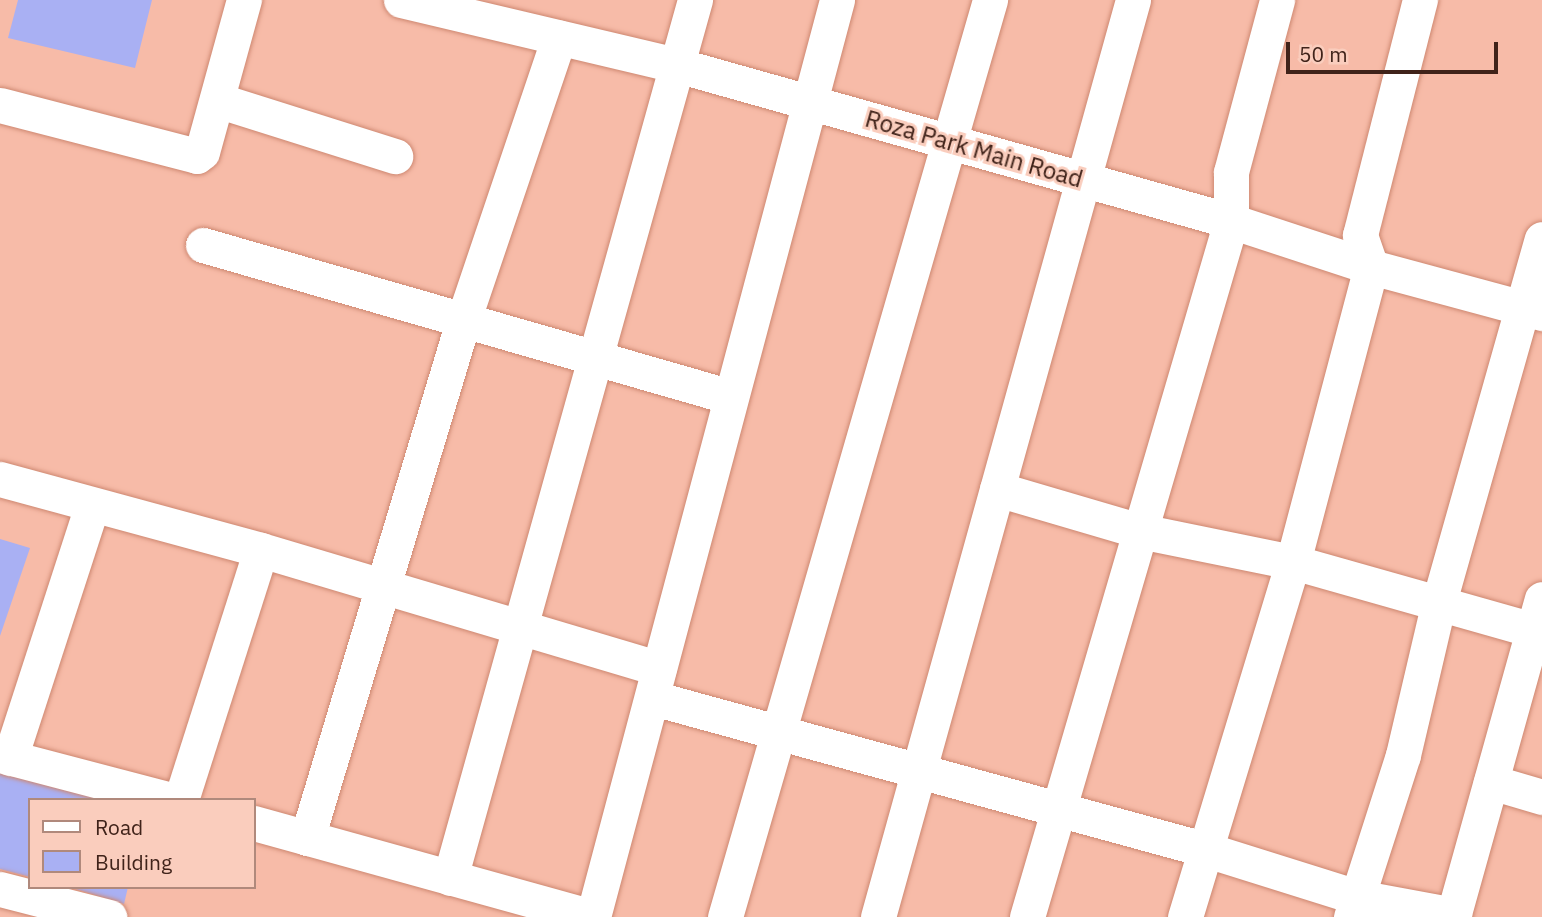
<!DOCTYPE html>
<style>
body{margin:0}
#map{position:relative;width:1542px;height:917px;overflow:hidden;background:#f7bba8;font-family:"IBM Plex Sans",sans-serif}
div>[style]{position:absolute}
.building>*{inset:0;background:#a9b0f3}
.roads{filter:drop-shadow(0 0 2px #ce8871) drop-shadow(0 0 2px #ce8871)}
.minor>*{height:35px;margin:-17.5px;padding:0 17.5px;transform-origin:17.5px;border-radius:17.5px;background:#fff}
span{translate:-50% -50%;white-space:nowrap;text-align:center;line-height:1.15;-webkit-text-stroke:6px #facdbd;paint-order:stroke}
.street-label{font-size:24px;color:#40231a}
.legend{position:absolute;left:28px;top:798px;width:228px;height:91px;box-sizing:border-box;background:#facdbd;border:2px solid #b0897c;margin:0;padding:9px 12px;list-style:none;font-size:21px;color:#40231a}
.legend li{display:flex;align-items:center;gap:14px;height:35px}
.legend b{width:35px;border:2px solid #b0897c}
.scale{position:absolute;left:1286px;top:42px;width:212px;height:32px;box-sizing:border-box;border:4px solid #40231a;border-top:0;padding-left:9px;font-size:21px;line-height:24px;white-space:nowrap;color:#40231a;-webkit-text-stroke:5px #facdbd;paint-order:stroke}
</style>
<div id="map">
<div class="building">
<i style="clip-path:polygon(18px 0,152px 0,135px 68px,8px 38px)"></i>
<i style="clip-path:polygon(0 539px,30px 548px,0 636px)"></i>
<i style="clip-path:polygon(0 766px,118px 800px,30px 800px,30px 877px,0 869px)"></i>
<i style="clip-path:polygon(69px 887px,128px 887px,124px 904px)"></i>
</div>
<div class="roads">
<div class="minor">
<i style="left:401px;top:0;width:284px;rotate:13.3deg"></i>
<i style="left:677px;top:65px;width:576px;rotate:15.73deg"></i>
<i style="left:1231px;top:221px;width:147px;rotate:18.2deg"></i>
<i style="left:1371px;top:267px;width:177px;rotate:15.1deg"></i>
<i style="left:217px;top:100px;width:187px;rotate:17.5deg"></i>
<i style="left:0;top:105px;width:203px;rotate:14.5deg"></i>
<i style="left:197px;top:156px;width:6px;rotate:-39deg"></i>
<i style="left:202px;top:152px;width:158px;rotate:-74.6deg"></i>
<i style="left:203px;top:245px;width:549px;rotate:16.06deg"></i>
<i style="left:0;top:479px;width:270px;rotate:15.2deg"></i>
<i style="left:261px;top:550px;width:415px;rotate:16.6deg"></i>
<i style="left:997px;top:489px;width:149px;rotate:16.4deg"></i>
<i style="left:1140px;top:531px;width:156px;rotate:11.5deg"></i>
<i style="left:1293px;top:562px;width:249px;rotate:15.8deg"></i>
<i style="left:653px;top:698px;width:574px;rotate:15.34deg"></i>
<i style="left:1207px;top:850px;width:157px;rotate:17.4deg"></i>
<i style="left:1357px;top:897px;width:99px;rotate:10.5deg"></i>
<i style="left:0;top:755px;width:178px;rotate:14.7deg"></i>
<i style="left:10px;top:758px;width:266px;rotate:-72deg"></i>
<i style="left:1491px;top:782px;width:53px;rotate:16.4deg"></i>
<i style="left:181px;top:800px;width:262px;rotate:-72.3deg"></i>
<i style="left:254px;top:823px;width:352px;rotate:15.5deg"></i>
<i style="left:307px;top:838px;width:543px;rotate:-73.2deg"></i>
<i style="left:464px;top:318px;width:296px;rotate:-71.3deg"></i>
<i style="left:450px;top:878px;width:912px;rotate:-74.41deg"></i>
<i style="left:0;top:889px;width:113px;rotate:14.4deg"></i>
<i style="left:593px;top:917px;width:949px;rotate:-75.1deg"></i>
<i style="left:725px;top:917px;width:955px;rotate:-73.88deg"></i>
<i style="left:878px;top:917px;width:952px;rotate:-74.46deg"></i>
<i style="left:1027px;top:917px;width:725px;rotate:-73.66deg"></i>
<i style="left:1231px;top:221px;width:49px;rotate:-90deg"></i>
<i style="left:1231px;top:172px;width:178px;rotate:-75deg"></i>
<i style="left:1185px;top:917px;width:371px;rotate:-73.1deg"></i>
<i style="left:1293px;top:562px;width:305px;rotate:-75.2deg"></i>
<i style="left:1371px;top:267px;width:34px;rotate:-109deg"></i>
<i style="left:1360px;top:235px;width:243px;rotate:-75.7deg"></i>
<i style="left:1351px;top:917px;width:170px;rotate:-72.2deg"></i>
<i style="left:1403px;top:755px;width:157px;rotate:-76.8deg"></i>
<i style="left:1439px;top:602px;width:377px;rotate:-74.2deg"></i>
<i style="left:1453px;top:917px;width:330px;rotate:-74.4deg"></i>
</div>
</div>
<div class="street-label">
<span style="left:974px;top:149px;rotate:16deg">Roza Park Main Road</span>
</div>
<ul class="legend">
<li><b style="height:9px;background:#fff"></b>Road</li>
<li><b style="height:19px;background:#a9b0f3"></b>Building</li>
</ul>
<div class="scale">50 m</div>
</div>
